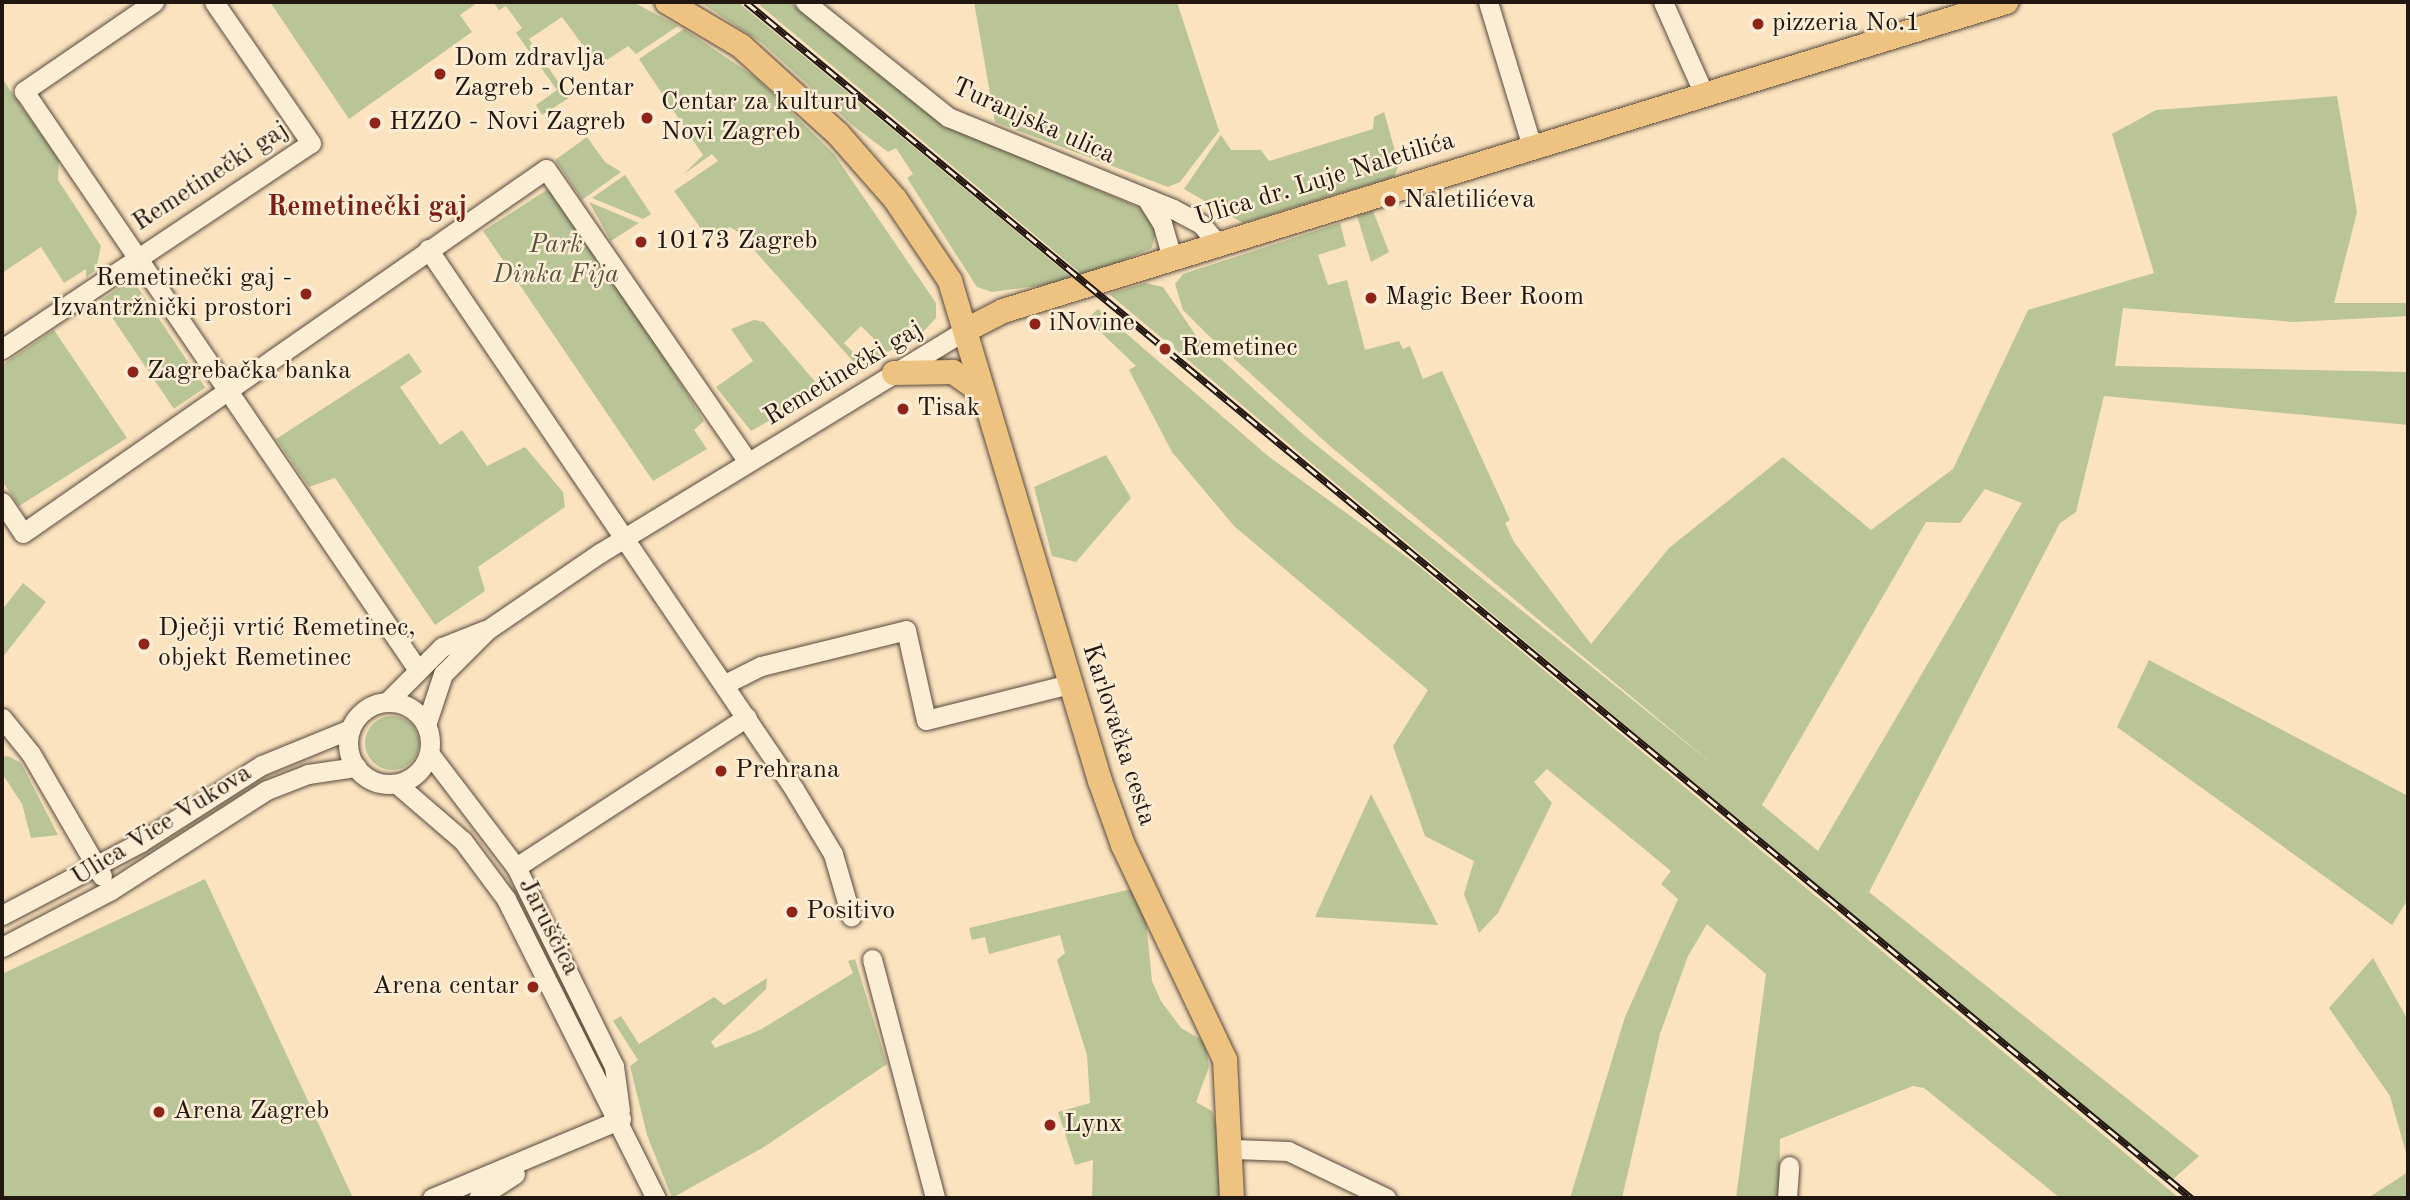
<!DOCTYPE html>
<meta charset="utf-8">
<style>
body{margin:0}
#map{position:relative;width:2410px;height:1200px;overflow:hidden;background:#fbe3bf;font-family:"Old Standard TT",serif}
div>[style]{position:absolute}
.green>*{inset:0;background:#b9c596;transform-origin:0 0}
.round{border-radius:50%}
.roads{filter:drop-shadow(0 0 2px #58493c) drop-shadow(0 0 2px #58493c)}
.minor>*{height:19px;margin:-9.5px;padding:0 9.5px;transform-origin:9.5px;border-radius:9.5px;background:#fcedd5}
.minor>.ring{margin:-9.5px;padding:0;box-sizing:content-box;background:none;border:19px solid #fcedd5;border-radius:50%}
.major>*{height:24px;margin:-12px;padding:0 12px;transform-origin:12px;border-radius:12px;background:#eec280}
.rail>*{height:7px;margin-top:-3.5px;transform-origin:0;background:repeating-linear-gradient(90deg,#fcedd5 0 13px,#211610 0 26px);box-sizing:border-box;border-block:2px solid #211610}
.dots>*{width:19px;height:19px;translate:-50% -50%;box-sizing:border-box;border:4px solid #fcedd5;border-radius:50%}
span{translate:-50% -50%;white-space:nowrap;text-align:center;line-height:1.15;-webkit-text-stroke:5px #fcedd5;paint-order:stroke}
.poi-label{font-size:26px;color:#211610}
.left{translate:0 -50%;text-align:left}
.right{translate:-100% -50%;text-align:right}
.street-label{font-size:26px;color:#211610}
.park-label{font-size:26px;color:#56533f;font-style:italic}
.neighbourhood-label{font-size:28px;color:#7a1f14;font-weight:700}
.frame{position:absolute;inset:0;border:4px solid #211610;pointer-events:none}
</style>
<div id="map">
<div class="green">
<i style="clip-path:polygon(270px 2px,478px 2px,460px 15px,472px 32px,349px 119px)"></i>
<i style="clip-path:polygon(493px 2px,633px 2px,678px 26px,636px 54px,628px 46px,598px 66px,562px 17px,529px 39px,569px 98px,542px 115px,536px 105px,557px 90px,516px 33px,522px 28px,506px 6px,499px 10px)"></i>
<i style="clip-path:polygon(700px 2px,738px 2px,1076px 281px,992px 292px,977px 287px,907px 178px,913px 174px,896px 148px,888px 152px,856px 128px,762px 43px)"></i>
<i style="clip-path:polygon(756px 2px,790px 2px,944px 124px,1140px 208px,1156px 231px,1152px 248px,1085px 277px)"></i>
<i style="clip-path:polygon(974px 2px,1177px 2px,1219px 131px,1180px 182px,1168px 187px,995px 122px)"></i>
<i style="clip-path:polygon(evenodd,684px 29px,755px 77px,834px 154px,936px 303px,936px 318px,922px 333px,859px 368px,738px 232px,730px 227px,707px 237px,674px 191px,718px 161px,712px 154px,684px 174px,703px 155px,639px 59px,684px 29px,861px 326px,877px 342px,860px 359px,844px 343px,861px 326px)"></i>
<i style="clip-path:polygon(3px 80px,59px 160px,58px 180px,101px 246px,96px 270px,86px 277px,86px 269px,64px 283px,41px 247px,2px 273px)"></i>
<i style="clip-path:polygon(evenodd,2337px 96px,2357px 212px,2334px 303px,2408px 303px,2408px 316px,2293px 322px,2123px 308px,2115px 366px,2408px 372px,2408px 425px,2104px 396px,2076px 512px,2060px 523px,1869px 892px,2199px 1156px,2171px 1181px,1109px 294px,1145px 283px,1163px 287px,1197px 337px,1304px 435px,1716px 767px,1331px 447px,1209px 336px,1183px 310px,1175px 284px,1183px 274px,1340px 223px,1346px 246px,1318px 255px,1328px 285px,1347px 280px,1365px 350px,1399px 341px,1403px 349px,1410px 346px,1423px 379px,1442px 371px,1510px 520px,1505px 523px,1514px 542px,1591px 644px,1669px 548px,1783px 457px,1871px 530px,1953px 469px,2028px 310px,2154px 273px,2112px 134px,2156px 110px,2337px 96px,1985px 489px,2022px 503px,1818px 851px,1762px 805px,1926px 522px,1960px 523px,1985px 489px)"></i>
<i style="clip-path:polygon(1384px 112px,1399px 165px,1394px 177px,1243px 223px,1184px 189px,1221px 135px,1231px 150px,1261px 150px,1269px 161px,1373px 129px,1374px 117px)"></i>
<i style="clip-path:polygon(587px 137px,605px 162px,621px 172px,582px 200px,555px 160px)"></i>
<i style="clip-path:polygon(625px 175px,651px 214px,643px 219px,592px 198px)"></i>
<i style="clip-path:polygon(556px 184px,704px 421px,694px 430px,707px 449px,653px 481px,483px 231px)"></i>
<i style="clip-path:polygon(589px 202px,639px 223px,611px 241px)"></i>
<i style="clip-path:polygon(1373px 211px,1389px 252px,1371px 262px,1357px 216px)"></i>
<i style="left:132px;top:279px;width:131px;height:38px;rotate:56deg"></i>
<i style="clip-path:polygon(1098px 309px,1268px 456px,1415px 563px,2179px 1198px,2060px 1198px,1924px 1088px,1913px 1086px,1780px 1139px,1779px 1198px,1736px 1198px,1766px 974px,1707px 924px,1688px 956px,1660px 1034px,1622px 1198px,1570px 1198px,1625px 1017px,1678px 899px,1661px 884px,1671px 871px,1547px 769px,1534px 782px,1552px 803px,1498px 913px,1479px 933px,1464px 894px,1474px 861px,1425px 836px,1393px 746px,1428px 690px,1234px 526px,1172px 452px,1129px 370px,1136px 366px,1087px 319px)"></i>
<i style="clip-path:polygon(754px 320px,764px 322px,817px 384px,803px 402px,751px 431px,716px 387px,753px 361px,731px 329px)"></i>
<i style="clip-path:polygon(54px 330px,127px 438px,19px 506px,2px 481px,2px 365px)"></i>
<i style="clip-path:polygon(409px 353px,422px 372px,400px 387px,440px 445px,462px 430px,487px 466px,525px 447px,563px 492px,565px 507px,478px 567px,485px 591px,435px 625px,335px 478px,309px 487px,276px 439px)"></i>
<i style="clip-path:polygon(1106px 455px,1131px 498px,1076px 562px,1052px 556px,1034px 487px)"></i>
<i style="clip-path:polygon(23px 583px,46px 602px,2px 658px,2px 610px)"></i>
<i style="clip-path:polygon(2149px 660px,2408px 796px,2408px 899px,2392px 925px,2117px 727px)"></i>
<i class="round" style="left:365px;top:716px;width:54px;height:54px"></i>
<i style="clip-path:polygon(8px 756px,21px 763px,58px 835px,31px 838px,22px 804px,2px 773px,2px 757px)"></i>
<i style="clip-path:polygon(1371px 794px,1438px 925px,1315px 917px)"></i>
<i style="clip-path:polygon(205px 879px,353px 1198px,2px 1198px,2px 974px)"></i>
<i style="clip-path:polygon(1131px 889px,1146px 921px,1152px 981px,1161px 1001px,1181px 1028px,1205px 1042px,1209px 1067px,1196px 1102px,1212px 1111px,1221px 1145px,1220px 1198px,1092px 1198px,1093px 1160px,1075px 1165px,1058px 1112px,1090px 1103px,1087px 1055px,1057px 960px,1065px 953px,1060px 935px,989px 954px,985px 937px,972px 940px,969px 928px)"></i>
<i style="clip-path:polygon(2373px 958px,2408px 1020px,2408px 1160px,2390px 1096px,2329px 1008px)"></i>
<i style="clip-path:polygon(855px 959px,887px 1064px,764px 1147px,672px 1198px,647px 1135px,630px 1066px,638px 1060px,613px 1021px,621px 1016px,639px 1044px,714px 997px,724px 1005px,767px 978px,766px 989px,711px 1042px,715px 1048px,760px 1030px,853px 973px,848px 961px)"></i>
<i style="clip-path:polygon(2408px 1172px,2408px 1198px,2368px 1198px)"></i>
</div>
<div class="roads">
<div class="minor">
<i style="left:154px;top:2px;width:158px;rotate:145.6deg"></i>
<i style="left:24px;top:91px;width:700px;rotate:55.77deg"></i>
<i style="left:805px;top:2px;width:184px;rotate:38.8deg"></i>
<i style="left:948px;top:117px;width:243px;rotate:22.2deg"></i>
<i style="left:1173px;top:209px;width:32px;rotate:28deg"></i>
<i style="left:1201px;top:224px;width:26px;rotate:50deg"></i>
<i style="left:1488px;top:2px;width:152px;rotate:73.1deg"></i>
<i style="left:1663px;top:2px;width:101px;rotate:66deg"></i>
<i style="left:1148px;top:201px;width:26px;rotate:58deg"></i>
<i style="left:1162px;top:223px;width:37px;rotate:74deg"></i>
<i style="left:428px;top:249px;width:652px;rotate:55.87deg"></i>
<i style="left:794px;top:789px;width:76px;rotate:59deg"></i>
<i style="left:833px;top:854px;width:65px;rotate:73.8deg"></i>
<i style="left:2px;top:349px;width:371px;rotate:-33.7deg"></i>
<i style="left:311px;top:143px;width:171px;rotate:-124.5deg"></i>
<i style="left:2px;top:502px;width:37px;rotate:56deg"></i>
<i style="left:23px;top:533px;width:637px;rotate:-34.84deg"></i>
<i style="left:546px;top:169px;width:356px;rotate:55.4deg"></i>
<i style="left:725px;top:684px;width:40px;rotate:-26.6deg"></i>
<i style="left:761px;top:666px;width:149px;rotate:-13.9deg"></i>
<i style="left:906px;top:630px;width:92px;rotate:77.5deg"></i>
<i style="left:926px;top:720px;width:147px;rotate:-14.1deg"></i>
<i style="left:387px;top:702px;width:78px;rotate:-45deg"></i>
<i style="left:442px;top:647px;width:46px;rotate:-21.6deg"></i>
<i class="ring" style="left:348px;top:702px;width:63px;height:63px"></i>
<i style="left:2px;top:718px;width:46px;rotate:51.1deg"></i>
<i style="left:31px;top:754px;width:141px;rotate:59.8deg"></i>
<i style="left:426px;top:725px;width:54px;rotate:-71.6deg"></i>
<i style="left:443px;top:674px;width:62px;rotate:-45deg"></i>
<i style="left:487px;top:630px;width:137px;rotate:-34.3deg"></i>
<i style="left:600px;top:553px;width:429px;rotate:-31.4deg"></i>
<i style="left:429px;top:753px;width:143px;rotate:52.7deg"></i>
<i style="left:516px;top:867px;width:222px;rotate:63.8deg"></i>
<i style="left:614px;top:1066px;width:45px;rotate:82.4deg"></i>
<i style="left:397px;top:784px;width:87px;rotate:40.8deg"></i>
<i style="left:463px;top:841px;width:72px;rotate:53.4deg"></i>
<i style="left:506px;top:899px;width:335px;rotate:63.4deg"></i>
<i style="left:516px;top:867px;width:275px;rotate:-33deg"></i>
<i style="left:2px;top:915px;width:157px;rotate:-27.7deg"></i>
<i style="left:141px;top:842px;width:143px;rotate:-32.5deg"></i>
<i style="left:262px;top:765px;width:95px;rotate:-22.2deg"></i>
<i style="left:2px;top:947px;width:123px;rotate:-27.6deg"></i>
<i style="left:111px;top:890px;width:185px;rotate:-32.7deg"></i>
<i style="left:267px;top:790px;width:44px;rotate:-21.3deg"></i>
<i style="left:308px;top:774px;width:49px;rotate:-8.3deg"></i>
<i style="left:872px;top:959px;width:247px;rotate:75.2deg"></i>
<i style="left:1234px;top:1149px;width:54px;rotate:2.1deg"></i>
<i style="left:1288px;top:1151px;width:109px;rotate:25.6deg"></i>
<i style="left:432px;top:1198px;width:205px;rotate:-22.7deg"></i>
<i style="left:478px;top:1198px;width:44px;rotate:-33deg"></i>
<i style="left:1787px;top:1198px;width:32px;rotate:-86deg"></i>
</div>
<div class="major">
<i style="left:667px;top:2px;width:86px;rotate:30.7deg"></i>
<i style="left:741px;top:46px;width:131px;rotate:42.2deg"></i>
<i style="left:838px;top:134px;width:86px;rotate:48.8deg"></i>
<i style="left:895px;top:199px;width:99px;rotate:56.1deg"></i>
<i style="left:950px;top:281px;width:522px;rotate:73.3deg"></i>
<i style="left:1100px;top:781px;width:68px;rotate:70.2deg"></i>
<i style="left:1123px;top:845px;width:238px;rotate:64.6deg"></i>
<i style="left:1225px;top:1060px;width:138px;rotate:87.1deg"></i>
<i style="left:966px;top:330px;width:42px;rotate:-27.2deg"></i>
<i style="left:1003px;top:311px;width:1050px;rotate:-17.12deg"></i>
<i style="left:894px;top:373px;width:59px;rotate:-1deg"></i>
<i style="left:953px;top:372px;width:35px;rotate:35deg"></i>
</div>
</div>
<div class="rail">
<i style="left:746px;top:2px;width:1876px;rotate:39.61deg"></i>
</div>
<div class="dots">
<i style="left:1758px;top:24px;background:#8f2418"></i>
<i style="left:440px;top:74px;background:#8f2418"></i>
<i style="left:647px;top:118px;background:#8f2418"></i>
<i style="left:375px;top:123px;background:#8f2418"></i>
<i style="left:1390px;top:201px;background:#8f2418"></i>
<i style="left:641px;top:242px;background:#8f2418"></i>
<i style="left:306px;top:294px;background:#8f2418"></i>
<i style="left:1371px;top:298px;background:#8f2418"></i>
<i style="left:1035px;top:324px;background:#8f2418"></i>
<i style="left:1165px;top:349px;background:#8f2418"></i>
<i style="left:133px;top:372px;background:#8f2418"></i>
<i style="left:903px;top:409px;background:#8f2418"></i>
<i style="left:144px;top:644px;background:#8f2418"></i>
<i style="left:721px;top:771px;background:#8f2418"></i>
<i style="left:792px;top:912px;background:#8f2418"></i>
<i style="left:533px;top:987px;background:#8f2418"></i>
<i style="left:159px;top:1112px;background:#8f2418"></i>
<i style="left:1050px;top:1125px;background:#8f2418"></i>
</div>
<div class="poi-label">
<span class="left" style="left:1772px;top:24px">pizzeria No.1</span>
<span class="left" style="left:454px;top:74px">Dom zdravlja<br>Zagreb - Centar</span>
<span class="left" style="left:661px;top:118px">Centar za kulturu<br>Novi Zagreb</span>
<span class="left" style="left:389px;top:123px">HZZO - Novi Zagreb</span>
<span class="left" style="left:1404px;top:201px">Naletilićeva</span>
<span class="left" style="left:655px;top:242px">10173 Zagreb</span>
<span class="right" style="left:292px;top:294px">Remetinečki gaj -<br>Izvantržnički prostori</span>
<span class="left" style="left:1385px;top:298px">Magic Beer Room</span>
<span class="left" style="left:1049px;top:324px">iNovine</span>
<span class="left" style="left:1181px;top:349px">Remetinec</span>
<span class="left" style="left:147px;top:372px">Zagrebačka banka</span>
<span class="left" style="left:917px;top:409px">Tisak</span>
<span class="left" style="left:158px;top:644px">Dječji vrtić Remetinec,<br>objekt Remetinec</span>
<span class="left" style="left:735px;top:771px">Prehrana</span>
<span class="left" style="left:806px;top:912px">Positivo</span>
<span class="right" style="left:519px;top:987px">Arena centar</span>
<span class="left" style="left:173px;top:1112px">Arena Zagreb</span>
<span class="left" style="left:1064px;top:1125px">Lynx</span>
</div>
<div class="street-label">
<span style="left:1033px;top:122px;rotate:24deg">Turanjska ulica</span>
<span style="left:211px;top:177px;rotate:-33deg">Remetinečki gaj</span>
<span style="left:1325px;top:180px;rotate:-17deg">Ulica dr. Luje Naletilića</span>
<span style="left:844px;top:374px;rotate:-31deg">Remetinečki gaj</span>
<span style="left:1118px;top:735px;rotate:72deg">Karlovačka cesta</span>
<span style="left:162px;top:826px;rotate:-32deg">Ulica Vice Vukova</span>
<span style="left:548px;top:927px;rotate:63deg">Jaruščica</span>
</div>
<div class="park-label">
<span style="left:556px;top:261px">Park<br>Dinka Fija</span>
</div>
<div class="neighbourhood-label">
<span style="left:367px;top:208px">Remetinečki gaj</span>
</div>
<div class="frame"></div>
</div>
